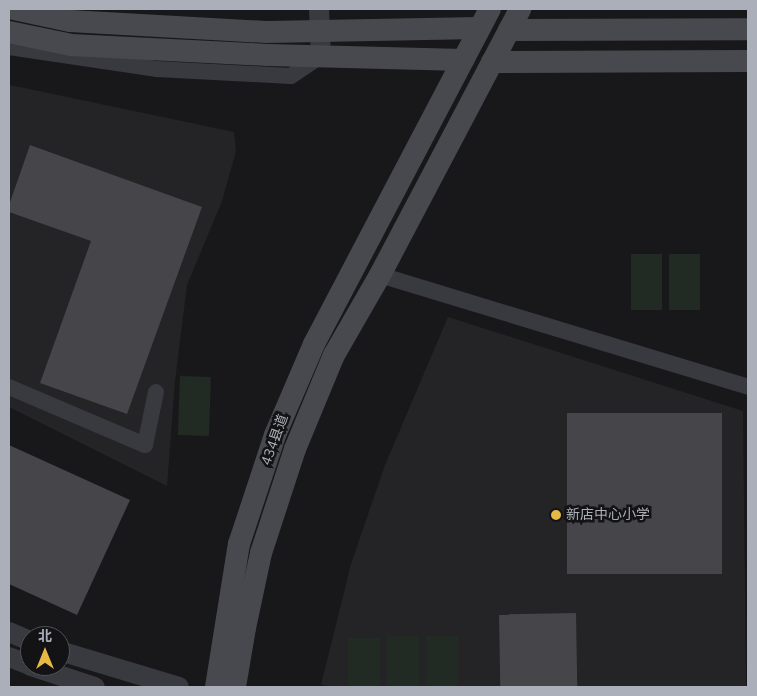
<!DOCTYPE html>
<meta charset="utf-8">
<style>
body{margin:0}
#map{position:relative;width:757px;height:696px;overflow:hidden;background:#18181a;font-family:"Nunito Sans","Noto Sans SC",sans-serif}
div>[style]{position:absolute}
.built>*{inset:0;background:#242427}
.green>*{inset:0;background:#222a24;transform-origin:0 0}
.building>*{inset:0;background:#45454a;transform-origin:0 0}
.minor>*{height:16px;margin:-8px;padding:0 8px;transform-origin:8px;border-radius:8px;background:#393a3f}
.tertiary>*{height:20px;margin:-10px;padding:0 10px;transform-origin:10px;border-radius:10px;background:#393a3f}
.secondary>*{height:22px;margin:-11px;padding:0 11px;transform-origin:11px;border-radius:11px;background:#48494f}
.secondary-bridge>*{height:22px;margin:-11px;padding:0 11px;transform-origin:11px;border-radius:11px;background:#48494f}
.dots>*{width:14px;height:14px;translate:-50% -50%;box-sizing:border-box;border:2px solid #131315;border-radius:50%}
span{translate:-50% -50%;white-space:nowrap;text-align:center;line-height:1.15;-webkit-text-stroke:5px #131315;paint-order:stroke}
.street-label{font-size:14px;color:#abafb9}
.poi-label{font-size:14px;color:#abafb9}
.left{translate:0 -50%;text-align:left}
.frame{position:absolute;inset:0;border:10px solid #abafb9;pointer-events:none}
.north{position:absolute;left:20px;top:626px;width:50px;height:50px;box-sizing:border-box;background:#131315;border:1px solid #505157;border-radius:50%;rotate:0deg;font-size:14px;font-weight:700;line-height:20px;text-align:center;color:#abafb9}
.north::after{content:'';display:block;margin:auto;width:18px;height:22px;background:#e6b844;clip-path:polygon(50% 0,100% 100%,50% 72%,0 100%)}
</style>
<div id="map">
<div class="built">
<i style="clip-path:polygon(10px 85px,234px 132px,236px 151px,222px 201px,187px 285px,175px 381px,167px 486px,9px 407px)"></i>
<i style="clip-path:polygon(448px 317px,743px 411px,746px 687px,337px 687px,321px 685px,351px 564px,385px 465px)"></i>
</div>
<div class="green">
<i style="left:631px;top:254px;width:31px;height:56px"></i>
<i style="left:669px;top:254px;width:31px;height:56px"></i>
<i style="left:180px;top:376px;width:31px;height:59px;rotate:2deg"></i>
<i style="left:387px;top:636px;width:32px;height:51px"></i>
<i style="left:426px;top:636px;width:32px;height:51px"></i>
<i style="left:348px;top:638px;width:32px;height:49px"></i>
</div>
<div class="building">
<i style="clip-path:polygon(30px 145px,202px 207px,127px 414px,40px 383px,91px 241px,9px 212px,9px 205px)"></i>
<i style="left:567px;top:413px;width:155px;height:161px"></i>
<i style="clip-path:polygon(9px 445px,130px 500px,77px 615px,9px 584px)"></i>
<i style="left:576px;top:613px;width:74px;height:77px;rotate:89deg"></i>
</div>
<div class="minor">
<i style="left:9px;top:47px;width:150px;rotate:8.5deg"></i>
<i style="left:157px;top:69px;width:134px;rotate:3deg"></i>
<i style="left:291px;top:76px;width:36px;rotate:-34deg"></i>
<i style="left:380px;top:275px;width:385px;rotate:16.9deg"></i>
<i style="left:9px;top:387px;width:148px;rotate:23.1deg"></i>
<i style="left:145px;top:445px;width:54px;rotate:-78.3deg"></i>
</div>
<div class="tertiary">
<i style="left:319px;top:9px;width:47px;rotate:87.6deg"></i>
<i style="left:9px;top:632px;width:23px;rotate:23deg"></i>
<i style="left:60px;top:651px;width:124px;rotate:16.8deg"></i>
<i style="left:9px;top:657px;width:22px;rotate:21deg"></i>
<i style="left:31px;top:666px;width:67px;rotate:18.2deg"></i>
</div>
<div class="secondary">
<i style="left:14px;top:9px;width:57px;rotate:12.1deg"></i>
<i style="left:70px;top:21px;width:197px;rotate:3.2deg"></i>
<i style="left:267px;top:32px;width:212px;rotate:-1.1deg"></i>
<i style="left:509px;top:30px;width:239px;rotate:-0.2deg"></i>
<i style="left:71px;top:45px;width:197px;rotate:2.9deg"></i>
<i style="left:268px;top:55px;width:195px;rotate:1.5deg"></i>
<i style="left:492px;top:62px;width:256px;rotate:-0.2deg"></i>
<i style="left:216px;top:687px;width:145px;rotate:-80.9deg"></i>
<i style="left:239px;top:544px;width:115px;rotate:-71.7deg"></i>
<i style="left:275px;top:435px;width:99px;rotate:-66.8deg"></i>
<i style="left:314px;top:344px;width:378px;rotate:-62.3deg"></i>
<i style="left:235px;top:687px;width:60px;rotate:-80.4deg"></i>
<i style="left:245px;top:628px;width:77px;rotate:-78deg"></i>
<i style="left:261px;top:553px;width:109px;rotate:-71.9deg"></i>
<i style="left:295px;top:449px;width:102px;rotate:-67.5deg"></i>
<i style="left:334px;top:355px;width:92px;rotate:-60.1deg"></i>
<i style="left:380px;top:275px;width:301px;rotate:-62.2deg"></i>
</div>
<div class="secondary-bridge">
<i style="left:9px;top:32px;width:63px;rotate:11.8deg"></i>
</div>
<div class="dots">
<i style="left:556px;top:515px;background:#e6b844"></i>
</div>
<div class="street-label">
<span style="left:275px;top:440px;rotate:-70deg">434县道</span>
</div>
<div class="poi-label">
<span class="left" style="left:566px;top:515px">新店中心小学</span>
</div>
<div class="frame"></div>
<div class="north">北</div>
</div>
